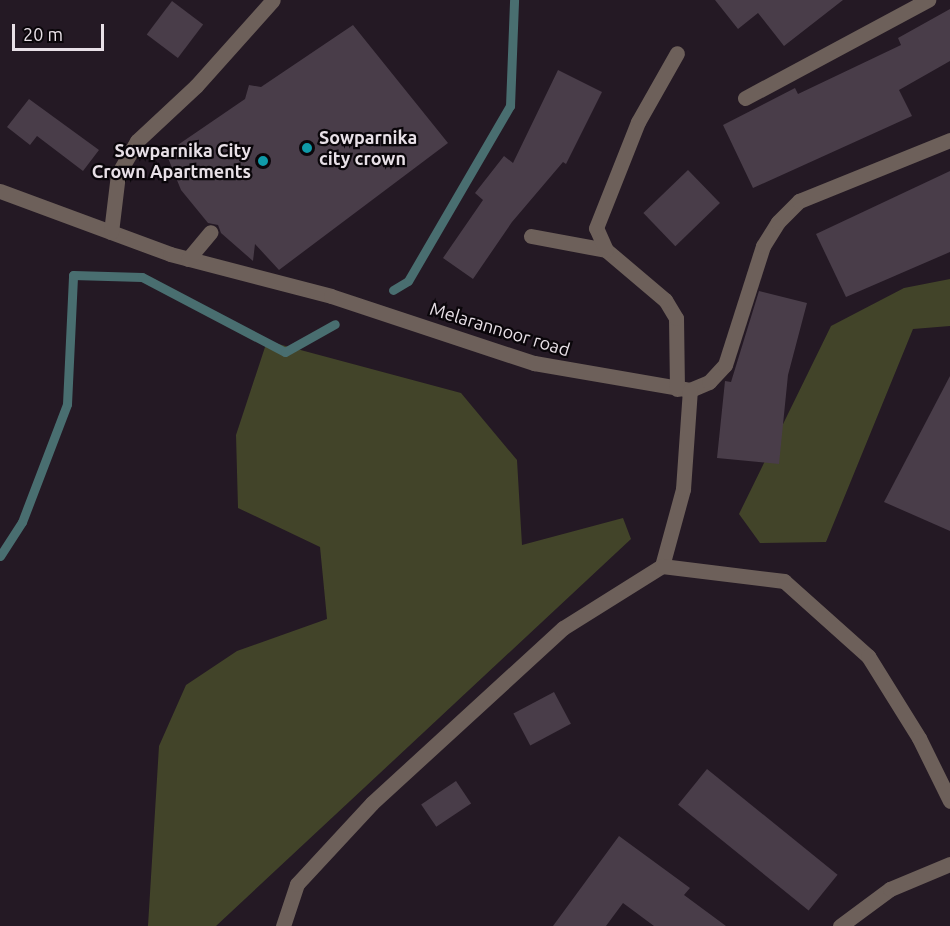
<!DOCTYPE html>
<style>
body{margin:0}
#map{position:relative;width:950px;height:926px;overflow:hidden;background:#241924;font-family:Ubuntu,sans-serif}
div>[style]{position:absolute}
.forest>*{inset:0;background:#424429}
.stream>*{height:9px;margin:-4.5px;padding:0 4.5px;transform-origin:4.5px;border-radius:4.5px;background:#496e70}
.building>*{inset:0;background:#493d49;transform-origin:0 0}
.minor>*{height:15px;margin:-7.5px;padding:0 7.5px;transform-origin:7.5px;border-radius:7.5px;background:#6d605a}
.dots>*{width:16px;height:16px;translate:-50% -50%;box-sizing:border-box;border:3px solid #0a060a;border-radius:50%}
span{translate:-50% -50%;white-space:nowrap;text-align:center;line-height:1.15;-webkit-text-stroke:4.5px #0a060a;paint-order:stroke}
.poi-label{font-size:18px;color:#e8e0e7;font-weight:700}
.left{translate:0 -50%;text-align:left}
.right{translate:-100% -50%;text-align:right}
.street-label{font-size:18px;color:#e8e0e7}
.scale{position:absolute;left:12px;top:24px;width:92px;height:27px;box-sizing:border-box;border:3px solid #e8e0e7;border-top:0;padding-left:8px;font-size:18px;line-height:21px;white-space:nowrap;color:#e8e0e7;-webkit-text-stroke:4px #0a060a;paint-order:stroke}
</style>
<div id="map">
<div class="forest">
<i style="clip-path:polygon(950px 279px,950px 326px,913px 329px,826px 542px,760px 543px,739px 514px,831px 326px,904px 288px)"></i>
<i style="clip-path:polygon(267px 341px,461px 393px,517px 460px,522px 545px,623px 518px,631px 539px,216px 926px,148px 926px,159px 746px,186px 685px,237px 651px,327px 619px,320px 547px,238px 508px,236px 435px)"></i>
</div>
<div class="stream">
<i style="left:393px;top:290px;width:17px;rotate:-31deg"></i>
<i style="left:408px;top:281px;width:203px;rotate:-59.8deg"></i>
<i style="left:510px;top:106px;width:106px;rotate:-87.8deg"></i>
<i style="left:0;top:556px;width:40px;rotate:-57.1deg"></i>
<i style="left:22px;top:522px;width:126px;rotate:-69.1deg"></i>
<i style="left:67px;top:404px;width:129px;rotate:-87.3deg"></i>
<i style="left:73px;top:275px;width:69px;rotate:1.7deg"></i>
<i style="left:142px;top:277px;width:161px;rotate:27.7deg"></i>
<i style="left:285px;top:352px;width:57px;rotate:-29.2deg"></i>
</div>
<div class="building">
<i style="clip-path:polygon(715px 0,843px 0,784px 46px,758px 13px,738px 29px)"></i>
<i style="left:172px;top:1px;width:39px;height:42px;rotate:37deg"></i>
<i style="clip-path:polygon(950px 9px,950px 61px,899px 90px,912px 116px,753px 188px,723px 125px,795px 88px,798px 94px,901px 45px,898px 38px)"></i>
<i style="clip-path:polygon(353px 25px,448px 143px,279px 270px,255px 244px,253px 261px,221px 233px,218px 225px,208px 223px,181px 190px,166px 153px,245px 99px,249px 85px,261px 87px)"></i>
<i style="clip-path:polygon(558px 70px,602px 92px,566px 164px,563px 162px,512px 222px,473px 279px,443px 258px,483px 200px,475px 193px,504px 156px,513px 163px)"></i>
<i style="clip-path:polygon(29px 99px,99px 150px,83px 171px,37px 136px,30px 145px,7px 127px)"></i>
<i style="left:688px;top:170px;width:46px;height:62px;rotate:46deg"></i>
<i style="clip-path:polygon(950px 171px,950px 252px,846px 297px,816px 234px)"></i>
<i style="clip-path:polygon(759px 291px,807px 303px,788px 375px,779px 464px,717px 458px,725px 381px,731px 382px)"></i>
<i style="clip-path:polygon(950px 376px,950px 531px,884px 502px)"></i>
<i style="left:554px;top:692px;width:36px;height:46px;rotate:62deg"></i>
<i style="left:707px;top:769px;width:168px;height:46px;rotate:39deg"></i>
<i style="left:456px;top:781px;width:27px;height:42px;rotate:56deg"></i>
<i style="clip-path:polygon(619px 836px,690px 888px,684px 895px,726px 926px,654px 926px,623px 903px,606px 926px,553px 926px)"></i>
</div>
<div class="minor">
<i style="left:745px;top:98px;width:208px;rotate:-28.2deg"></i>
<i style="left:0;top:191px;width:181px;rotate:20.3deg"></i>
<i style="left:170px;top:254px;width:166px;rotate:14.6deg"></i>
<i style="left:331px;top:296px;width:214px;rotate:18.3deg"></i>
<i style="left:534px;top:363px;width:158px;rotate:9.8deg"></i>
<i style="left:690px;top:390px;width:21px;rotate:-23deg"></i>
<i style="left:709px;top:382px;width:23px;rotate:-47deg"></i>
<i style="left:725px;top:365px;width:125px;rotate:-72.3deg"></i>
<i style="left:763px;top:246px;width:28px;rotate:-58deg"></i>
<i style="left:778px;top:222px;width:30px;rotate:-45deg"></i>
<i style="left:799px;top:201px;width:163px;rotate:-22deg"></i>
<i style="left:111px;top:232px;width:58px;rotate:-83.1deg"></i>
<i style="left:118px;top:174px;width:38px;rotate:-60deg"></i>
<i style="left:137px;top:141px;width:81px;rotate:-43deg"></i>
<i style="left:196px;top:86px;width:115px;rotate:-48.2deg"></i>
<i style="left:531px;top:236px;width:76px;rotate:10.6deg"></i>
<i style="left:188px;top:259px;width:35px;rotate:-50deg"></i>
<i style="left:677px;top:389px;width:71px;rotate:-90.8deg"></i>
<i style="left:676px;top:318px;width:21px;rotate:-121deg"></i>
<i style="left:665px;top:300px;width:77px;rotate:-139.7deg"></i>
<i style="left:606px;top:250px;width:24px;rotate:-114deg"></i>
<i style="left:596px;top:228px;width:114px;rotate:-68.4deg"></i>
<i style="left:638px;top:122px;width:79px;rotate:-60.5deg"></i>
<i style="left:662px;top:566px;width:80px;rotate:-74.7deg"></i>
<i style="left:683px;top:489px;width:99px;rotate:-86deg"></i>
<i style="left:283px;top:926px;width:44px;rotate:-71.6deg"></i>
<i style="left:297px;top:884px;width:110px;rotate:-47.2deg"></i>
<i style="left:372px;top:803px;width:259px;rotate:-42.5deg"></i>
<i style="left:563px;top:628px;width:117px;rotate:-32.1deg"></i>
<i style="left:662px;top:566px;width:123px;rotate:7deg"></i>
<i style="left:784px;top:581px;width:113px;rotate:41.8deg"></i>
<i style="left:868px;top:656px;width:97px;rotate:58.1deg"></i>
<i style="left:919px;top:738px;width:70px;rotate:63.8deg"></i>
<i style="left:840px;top:926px;width:62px;rotate:-36.5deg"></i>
<i style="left:890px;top:889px;width:65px;rotate:-22.6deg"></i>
</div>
<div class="dots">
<i style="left:307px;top:148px;background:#0f9aa8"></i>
<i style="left:263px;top:161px;background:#0f9aa8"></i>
</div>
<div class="poi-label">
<span class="left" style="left:319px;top:148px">Sowparnika<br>city crown</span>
<span class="right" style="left:251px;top:161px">Sowparnika City<br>Crown Apartments</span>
</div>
<div class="street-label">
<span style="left:500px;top:329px;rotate:17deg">Melarannoor road</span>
</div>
<div class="scale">20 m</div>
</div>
